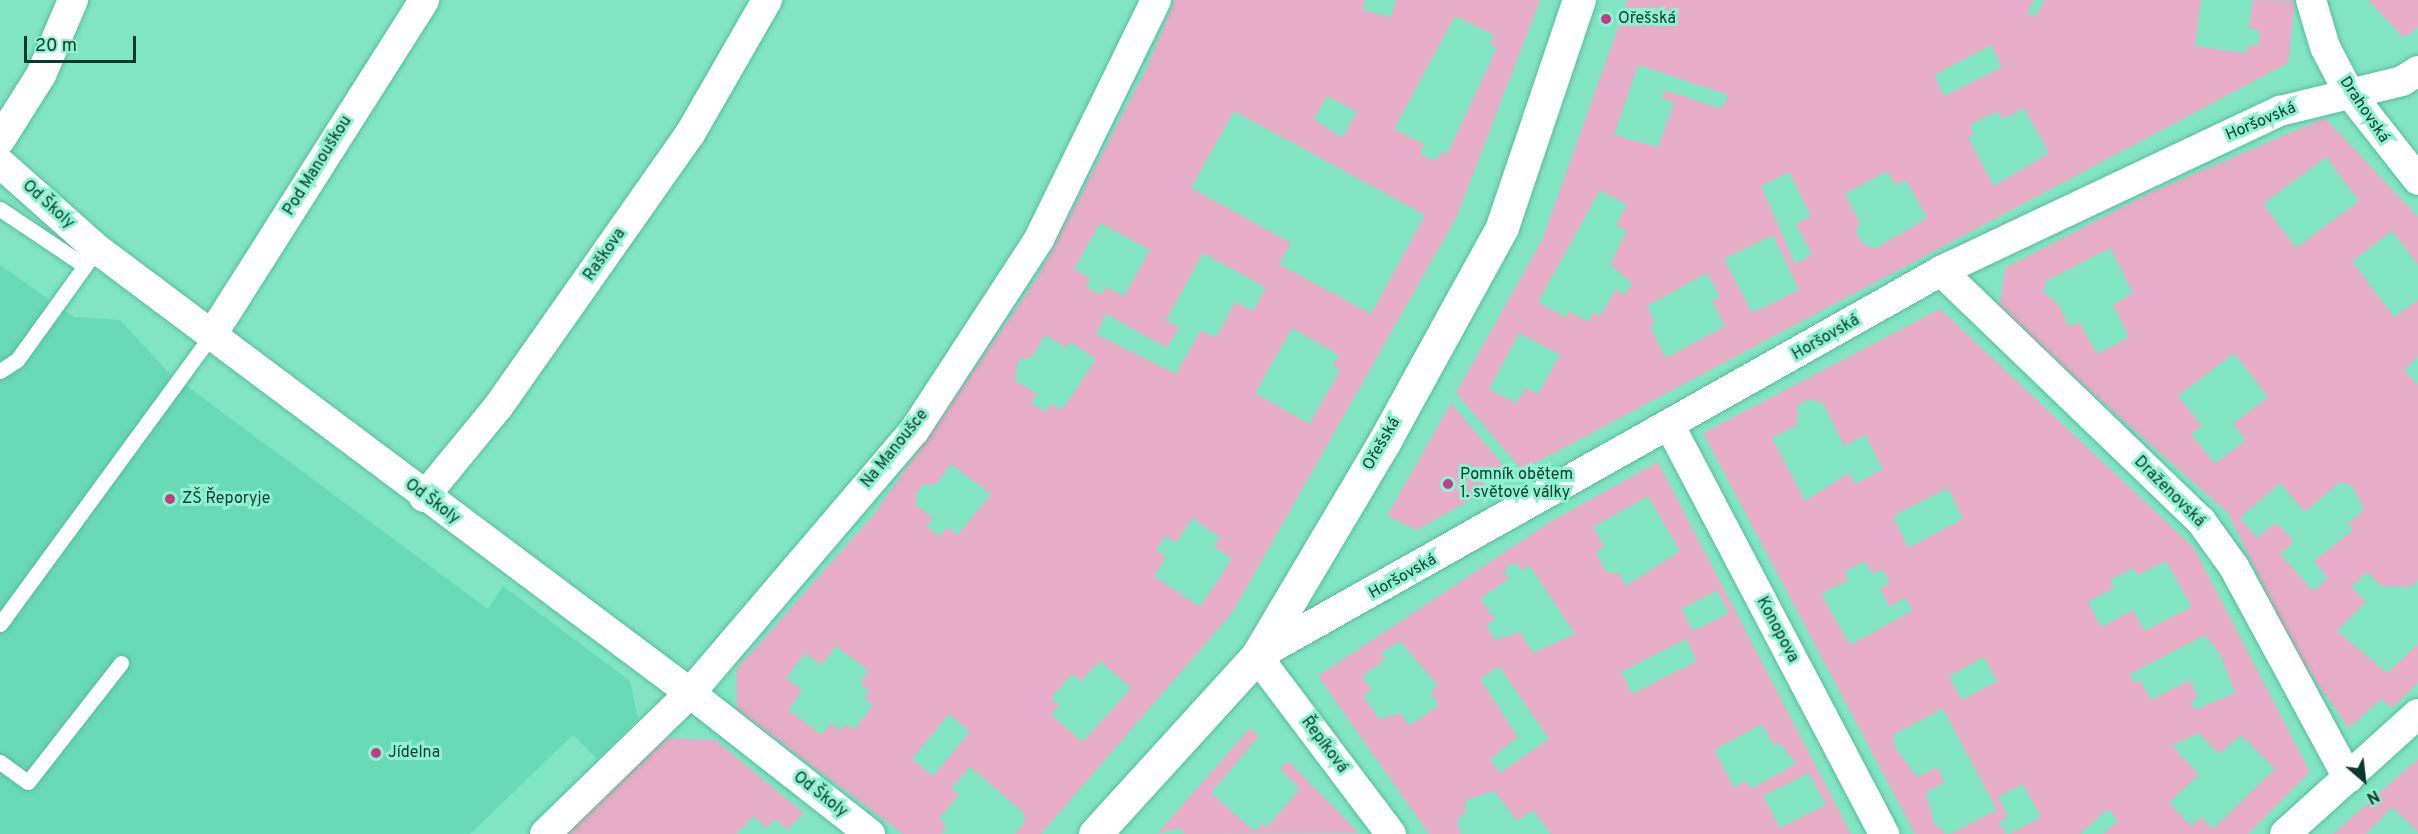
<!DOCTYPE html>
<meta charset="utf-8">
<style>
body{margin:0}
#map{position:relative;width:2418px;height:834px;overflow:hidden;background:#81e5c3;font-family:Overpass,sans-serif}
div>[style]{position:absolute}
.built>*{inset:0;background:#69dab6}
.green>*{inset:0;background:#e7acc7}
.roads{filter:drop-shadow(0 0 2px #56bc9c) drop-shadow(0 0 2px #56bc9c)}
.lane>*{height:15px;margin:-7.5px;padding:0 7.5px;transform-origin:7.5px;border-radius:7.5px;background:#fff}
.street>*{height:30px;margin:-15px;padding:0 15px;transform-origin:15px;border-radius:15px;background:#fff}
.secondary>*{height:33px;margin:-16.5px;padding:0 16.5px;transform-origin:16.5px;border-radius:16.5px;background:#fff}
.dots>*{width:16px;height:16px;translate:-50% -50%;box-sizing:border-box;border:3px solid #8ef2d0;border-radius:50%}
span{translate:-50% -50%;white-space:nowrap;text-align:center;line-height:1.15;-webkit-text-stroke:6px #8ef2d0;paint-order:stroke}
.poi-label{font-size:16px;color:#0b392c}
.left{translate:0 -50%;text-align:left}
.street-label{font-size:16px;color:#0b392c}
.north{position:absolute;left:2334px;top:750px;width:60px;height:60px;-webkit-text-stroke:4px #8ef2d0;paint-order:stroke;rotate:152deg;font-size:16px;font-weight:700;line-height:24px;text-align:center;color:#0b392c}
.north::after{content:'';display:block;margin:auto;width:21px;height:27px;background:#0b392c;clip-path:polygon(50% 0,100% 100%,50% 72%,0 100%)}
.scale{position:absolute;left:24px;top:36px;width:112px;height:27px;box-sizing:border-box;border:3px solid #0b392c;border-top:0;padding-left:8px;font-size:18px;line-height:21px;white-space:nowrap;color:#0b392c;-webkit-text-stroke:4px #8ef2d0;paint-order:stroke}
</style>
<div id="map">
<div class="built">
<i style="clip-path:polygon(0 265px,74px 317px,120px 320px,168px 372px,488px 609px,503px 586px,630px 681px,638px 718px,597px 759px,573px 735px,470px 834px,0 834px)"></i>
</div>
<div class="green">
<i style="clip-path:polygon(evenodd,1175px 0,1365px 0,1363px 10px,1391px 17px,1396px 0,1540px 0,1457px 216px,1232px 613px,1041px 834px,1015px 834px,1025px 822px,1023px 812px,970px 767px,951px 788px,959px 795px,939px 819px,946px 825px,942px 834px,903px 834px,737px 709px,736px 670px,876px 512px,1038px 277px,1147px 68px,1175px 0,1455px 16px,1494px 35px,1490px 44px,1497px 48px,1447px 154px,1441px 152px,1436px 161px,1420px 154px,1424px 144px,1394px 129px,1455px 16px,1175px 0,1327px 96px,1357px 112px,1342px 138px,1314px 119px,1327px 96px,1175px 0,1234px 111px,1425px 215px,1371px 314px,1279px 264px,1291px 243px,1191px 188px,1234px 111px,1175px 0,1100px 223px,1150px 250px,1124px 296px,1106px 287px,1101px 295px,1086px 287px,1090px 278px,1074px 269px,1100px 223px,1175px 0,1203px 253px,1266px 288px,1253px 311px,1235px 302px,1216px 338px,1201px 330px,1176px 374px,1096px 334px,1106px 314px,1167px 348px,1179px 328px,1166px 320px,1203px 253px,1175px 0,1292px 328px,1339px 355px,1333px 366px,1340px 371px,1309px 424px,1255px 393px,1292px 328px,1175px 0,1045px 335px,1066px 348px,1070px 342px,1096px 359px,1062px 410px,1051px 404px,1045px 412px,1031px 403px,1037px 394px,1015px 380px,1018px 360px,1031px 358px,1045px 335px,1175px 0,951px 464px,991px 494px,958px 535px,947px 527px,940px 536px,926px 527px,933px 518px,916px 505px,916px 494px,922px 485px,936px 484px,951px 464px,1175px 0,1192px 518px,1220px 537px,1214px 546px,1232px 559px,1200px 607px,1154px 576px,1166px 557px,1156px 550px,1165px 536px,1176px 543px,1192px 518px,1175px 0,836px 646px,869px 671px,860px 683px,869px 691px,865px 699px,873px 705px,854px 730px,846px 724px,840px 731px,831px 723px,822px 735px,788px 710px,802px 690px,786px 678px,805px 653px,821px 665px,836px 646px,1175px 0,1100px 661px,1131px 688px,1083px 742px,1051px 715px,1059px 706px,1051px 698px,1072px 674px,1081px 681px,1100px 661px,1175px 0,949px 714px,970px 732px,933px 776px,912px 759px,949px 714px)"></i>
<i style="clip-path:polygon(evenodd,1628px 0,2034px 0,2027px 13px,2035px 17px,2045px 0,2201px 0,2195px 46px,2246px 53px,2248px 45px,2258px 46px,2260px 30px,2249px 29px,2253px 0,2295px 1px,2288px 63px,1522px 470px,1456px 393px,1542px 240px,1628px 0,1991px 45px,2002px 67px,1944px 96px,1934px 75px,1991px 45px,1628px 0,1638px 65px,1728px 95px,1725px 104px,1718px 108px,1665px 90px,1662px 99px,1674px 103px,1658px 147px,1614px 135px,1638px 65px,1628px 0,2024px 108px,2049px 153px,1994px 186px,1968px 138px,1974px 134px,1970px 125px,1997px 111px,2003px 119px,2024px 108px,1628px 0,1887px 171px,1896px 185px,1906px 180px,1927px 218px,1875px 249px,1862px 243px,1856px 231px,1860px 223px,1845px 194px,1887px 171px,1628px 0,1789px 172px,1811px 216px,1796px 224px,1812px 255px,1795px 264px,1761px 186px,1789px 172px,1628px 0,1600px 190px,1627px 205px,1616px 225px,1627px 231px,1610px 264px,1633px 284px,1622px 296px,1617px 288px,1600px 316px,1593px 312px,1588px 322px,1569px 311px,1566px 318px,1538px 302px,1600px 190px,1628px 0,1773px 235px,1799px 290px,1752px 313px,1724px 259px,1773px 235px,1628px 0,1707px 273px,1720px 297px,1712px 301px,1725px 326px,1666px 358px,1650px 327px,1655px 323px,1647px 306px,1707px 273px,1628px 0,1519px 333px,1560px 355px,1538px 394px,1526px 388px,1516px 403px,1489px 389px,1519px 333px)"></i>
<i style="clip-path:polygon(2368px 0,2418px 0,2418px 27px,2404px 38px)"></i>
<i style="clip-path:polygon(evenodd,2325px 118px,2418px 217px,2418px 265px,2392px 231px,2352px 261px,2394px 317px,2418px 300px,2418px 356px,2404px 370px,2418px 385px,2418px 580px,2411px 587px,2381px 586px,2367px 572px,2351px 587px,2366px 602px,2337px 631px,2387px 673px,2418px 644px,2418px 683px,2392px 708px,2381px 699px,2349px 728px,2296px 653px,2228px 513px,1999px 310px,2005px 268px,2150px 193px,2325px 118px,2326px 157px,2359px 201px,2296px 248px,2263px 204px,2326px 157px,2325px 118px,2110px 248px,2133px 293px,2113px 305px,2129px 337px,2097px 354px,2079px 322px,2069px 327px,2058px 304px,2043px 292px,2046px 281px,2110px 248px,2325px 118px,2234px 353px,2268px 397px,2233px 424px,2246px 440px,2215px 464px,2191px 434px,2202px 426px,2178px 396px,2234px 353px,2325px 118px,2340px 482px,2352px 486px,2364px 509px,2348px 524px,2353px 530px,2314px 561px,2328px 578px,2313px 591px,2280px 554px,2294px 542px,2285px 531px,2275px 523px,2257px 538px,2240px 518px,2280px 483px,2305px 512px,2340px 482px)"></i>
<i style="clip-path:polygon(evenodd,1940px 309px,2194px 548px,2310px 772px,2248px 834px,2103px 834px,2118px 821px,2108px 809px,2080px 834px,2009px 834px,2041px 817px,2023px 784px,1998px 797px,2008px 816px,1999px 822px,2006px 834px,1950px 834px,1997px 810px,1943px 709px,1894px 734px,1894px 746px,1917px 777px,1937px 767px,1945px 782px,1926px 793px,1934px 823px,1946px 834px,1915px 834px,1703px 433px,1940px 309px,1809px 399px,1823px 403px,1844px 446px,1865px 435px,1883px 469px,1855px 484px,1849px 473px,1805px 501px,1772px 438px,1797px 425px,1798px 405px,1809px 399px,1940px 309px,1948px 488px,1963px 519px,1908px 548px,1893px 516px,1948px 488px,1940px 309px,1865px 561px,1872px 574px,1882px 569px,1890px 583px,1880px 588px,1889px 607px,1906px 598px,1912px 611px,1850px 645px,1821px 594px,1848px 580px,1844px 572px,1865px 561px,1940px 309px,2166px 561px,2192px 607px,2144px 631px,2133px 610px,2101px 627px,2088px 602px,2114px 588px,2110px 580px,2133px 568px,2138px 575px,2166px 561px,1940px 309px,2205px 635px,2220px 654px,2235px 693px,2195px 710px,2190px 702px,2198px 697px,2189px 680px,2151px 700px,2140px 680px,2134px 683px,2130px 674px,2205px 635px,1940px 309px,1984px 657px,1997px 681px,1962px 700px,1949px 676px,1984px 657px,1940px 309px,2198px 733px,2219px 754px,2241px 735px,2275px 769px,2213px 829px,2201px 817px,2191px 826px,2169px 803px,2199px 774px,2172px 746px,2198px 733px)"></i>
<i style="clip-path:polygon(1451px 403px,1512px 476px,1417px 530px,1387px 516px)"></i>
<i style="clip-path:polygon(evenodd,1658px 462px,1851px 834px,1551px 834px,1533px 810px,1517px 821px,1494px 791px,1466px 800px,1465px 813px,1457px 820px,1461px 834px,1429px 834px,1318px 676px,1550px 522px,1658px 462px,1648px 496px,1680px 551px,1626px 586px,1618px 572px,1607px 573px,1596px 553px,1604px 547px,1593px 527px,1648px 496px,1658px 462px,1510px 564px,1518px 564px,1522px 571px,1530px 566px,1575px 634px,1533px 653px,1520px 632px,1495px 640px,1486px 626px,1495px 620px,1480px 598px,1509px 579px,1504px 572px,1510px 564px,1658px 462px,1717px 591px,1729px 613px,1693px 631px,1681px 609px,1717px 591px,1658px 462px,1686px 639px,1697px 661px,1632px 694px,1621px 672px,1686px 639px,1658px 462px,1400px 641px,1438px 686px,1430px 692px,1439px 705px,1409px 726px,1400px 713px,1379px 719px,1363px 696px,1371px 690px,1362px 676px,1385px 660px,1381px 653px,1400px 641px,1658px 462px,1499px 666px,1549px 739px,1500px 773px,1490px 759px,1518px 737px,1480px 679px,1499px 666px,1658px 462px,1762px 724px,1774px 746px,1780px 743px,1796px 764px,1751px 789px,1747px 781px,1734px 788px,1714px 750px,1762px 724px,1658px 462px,1809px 773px,1826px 805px,1780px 828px,1763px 796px,1809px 773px)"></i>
<i style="clip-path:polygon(1250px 728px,1259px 736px,1211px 793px,1255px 832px,1262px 823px,1267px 827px,1300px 789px,1280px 769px,1288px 761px,1359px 833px,1185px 834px,1179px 828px,1157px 834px)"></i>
<i style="clip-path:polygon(666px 738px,715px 740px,804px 813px,787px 830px,776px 819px,766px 828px,754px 816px,736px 834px,566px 834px)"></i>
<i style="clip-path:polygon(2418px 759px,2418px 832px,2392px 807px,2366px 834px,2333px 834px)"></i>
</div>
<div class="roads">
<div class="lane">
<i style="left:0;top:209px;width:102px;rotate:33.8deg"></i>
<i style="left:0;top:371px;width:20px;rotate:-33deg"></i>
<i style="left:17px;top:360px;width:137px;rotate:-54.2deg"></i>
<i style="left:0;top:624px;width:361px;rotate:-53.8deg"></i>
<i style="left:0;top:762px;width:34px;rotate:36deg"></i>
<i style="left:28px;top:782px;width:151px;rotate:-52deg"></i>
</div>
<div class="street">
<i style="left:2311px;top:0;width:49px;rotate:73.4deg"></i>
<i style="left:2325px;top:47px;width:50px;rotate:62.4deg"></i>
<i style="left:2348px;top:91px;width:113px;rotate:51.8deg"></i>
<i style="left:0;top:140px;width:77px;rotate:-57.8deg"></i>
<i style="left:41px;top:75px;width:82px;rotate:-66.9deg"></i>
<i style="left:0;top:163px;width:130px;rotate:41.6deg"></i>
<i style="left:97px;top:249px;width:741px;rotate:36.82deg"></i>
<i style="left:690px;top:693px;width:229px;rotate:38.1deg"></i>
<i style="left:1941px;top:271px;width:361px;rotate:43.9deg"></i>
<i style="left:2201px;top:521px;width:57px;rotate:54.3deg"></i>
<i style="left:2234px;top:567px;width:240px;rotate:61.6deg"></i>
<i style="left:213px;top:333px;width:394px;rotate:-57.6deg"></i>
<i style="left:1670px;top:426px;width:461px;rotate:62.3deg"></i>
<i style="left:424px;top:497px;width:117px;rotate:-50.6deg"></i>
<i style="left:498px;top:407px;width:334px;rotate:-54.9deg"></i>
<i style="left:690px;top:134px;width:155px;rotate:-60.1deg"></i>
<i style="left:545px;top:834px;width:202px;rotate:-44.2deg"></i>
<i style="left:690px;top:693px;width:345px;rotate:-49.5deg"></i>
<i style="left:914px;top:431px;width:229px;rotate:-56.9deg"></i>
<i style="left:1039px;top:239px;width:266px;rotate:-63.9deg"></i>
<i style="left:1391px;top:834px;width:223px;rotate:-127deg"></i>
<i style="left:1257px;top:656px;width:785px;rotate:-29.37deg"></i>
<i style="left:1941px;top:271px;width:375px;rotate:-25.3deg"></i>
<i style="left:2280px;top:111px;width:126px;rotate:-13.8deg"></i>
<i style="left:2402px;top:81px;width:19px;rotate:-32deg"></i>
<i style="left:2285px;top:834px;width:179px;rotate:-42.1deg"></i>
</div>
<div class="secondary">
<i style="left:1095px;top:834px;width:241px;rotate:-47.7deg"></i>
<i style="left:1257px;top:656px;width:249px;rotate:-59.3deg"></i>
<i style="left:1384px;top:442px;width:245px;rotate:-61.2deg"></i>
<i style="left:1502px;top:227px;width:240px;rotate:-71.3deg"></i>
</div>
</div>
<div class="dots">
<i style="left:1606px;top:19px;background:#c03e87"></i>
<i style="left:1448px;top:484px;background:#c03e87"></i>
<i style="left:170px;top:499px;background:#c03e87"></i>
<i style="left:376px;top:753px;background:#c03e87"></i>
</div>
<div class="poi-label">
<span class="left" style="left:1618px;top:19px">Ořešská</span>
<span class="left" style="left:1460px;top:484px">Pomník obětem<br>1. světové války</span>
<span class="left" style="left:182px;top:499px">ZŠ Řeporyje</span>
<span class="left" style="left:388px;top:753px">Jídelna</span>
</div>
<div class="street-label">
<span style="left:2364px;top:110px;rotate:56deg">Drahovská</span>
<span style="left:2261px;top:122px;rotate:-23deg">Horšovská</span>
<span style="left:318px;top:166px;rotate:-58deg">Pod Manouškou</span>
<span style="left:48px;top:205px;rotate:42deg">Od Školy</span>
<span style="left:605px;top:255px;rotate:-55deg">Raškova</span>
<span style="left:1826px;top:338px;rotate:-30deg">Horšovská</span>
<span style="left:1382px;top:444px;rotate:-60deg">Ořešská</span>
<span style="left:895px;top:449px;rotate:-51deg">Na Manoušce</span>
<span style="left:2169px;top:492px;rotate:45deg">Draženovská</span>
<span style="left:432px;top:502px;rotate:37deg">Od Školy</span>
<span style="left:1403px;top:577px;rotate:-29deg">Horšovská</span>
<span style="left:1777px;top:630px;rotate:62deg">Konopova</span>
<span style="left:1324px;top:745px;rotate:53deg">Řepíková</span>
<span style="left:820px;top:795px;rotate:38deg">Od Školy</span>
</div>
<div class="north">N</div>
<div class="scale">20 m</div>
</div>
